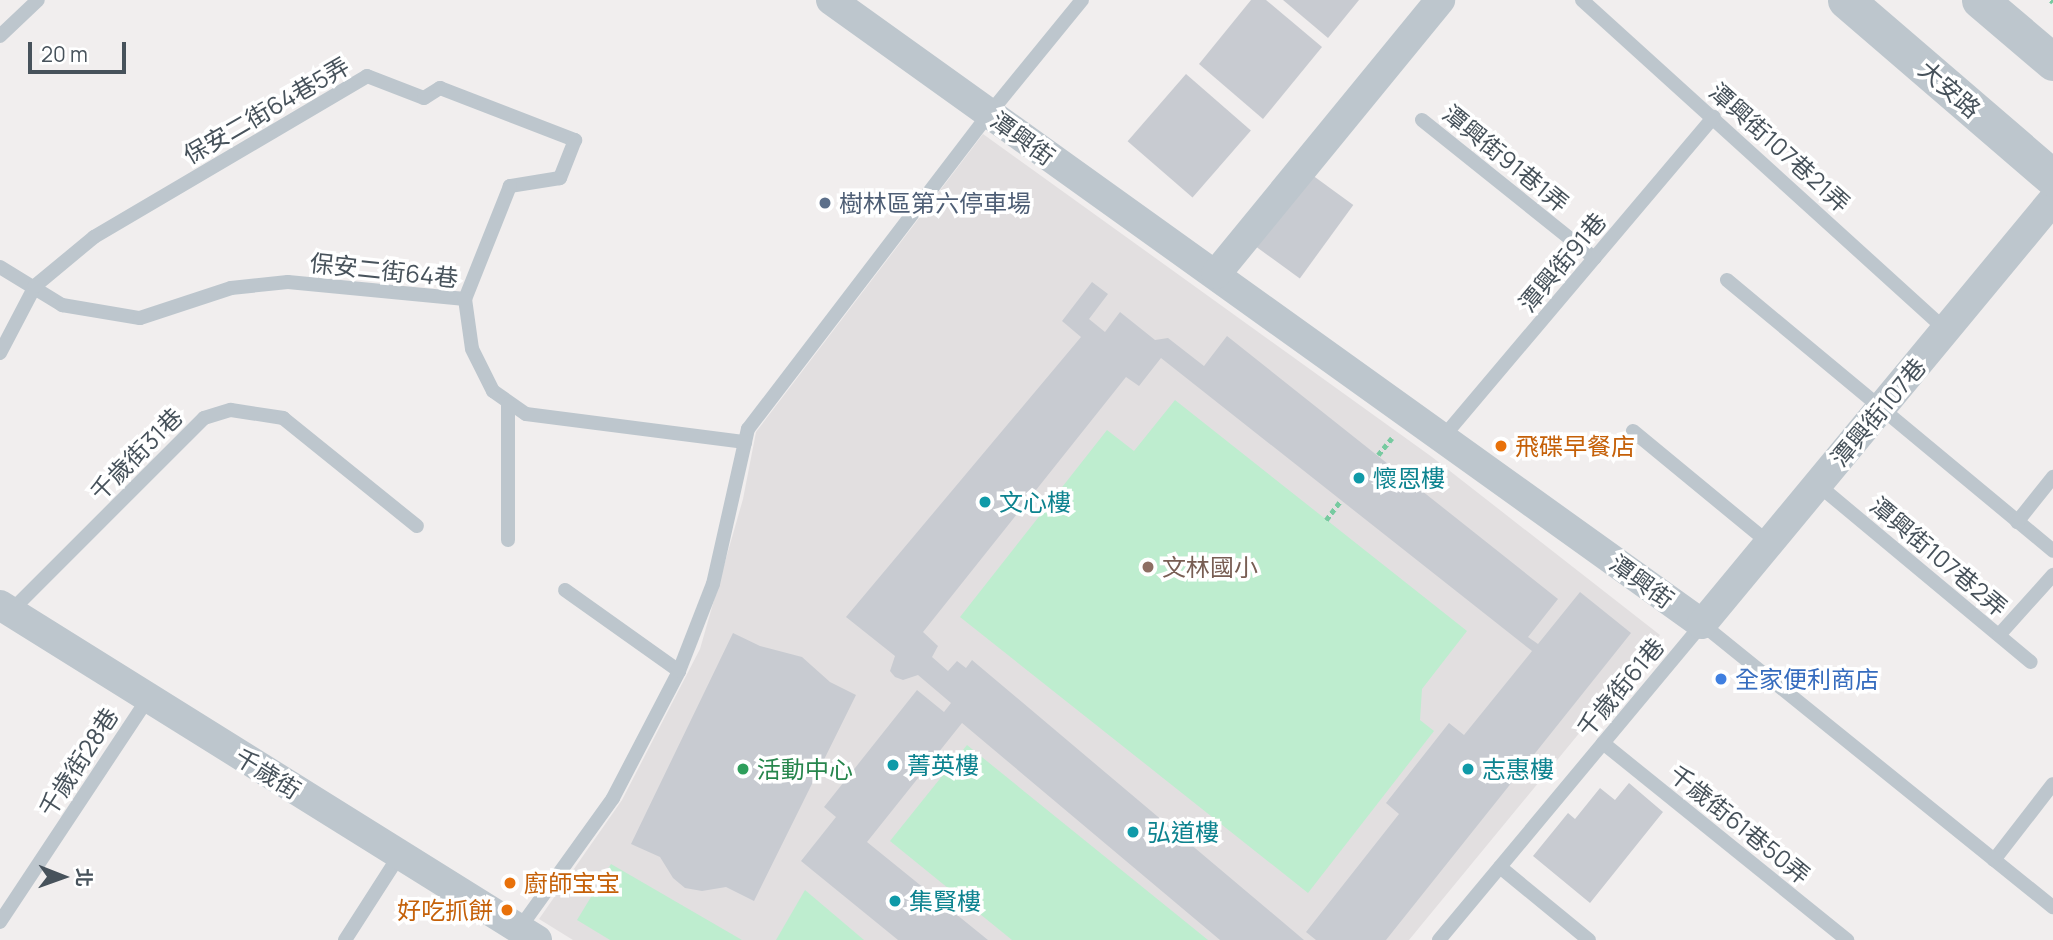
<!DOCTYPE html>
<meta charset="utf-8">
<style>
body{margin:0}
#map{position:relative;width:2053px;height:940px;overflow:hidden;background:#f1eeee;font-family:Manrope,"Noto Sans TC",sans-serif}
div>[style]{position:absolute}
.education>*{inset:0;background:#e2dfe0}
.green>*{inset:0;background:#beedcf}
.building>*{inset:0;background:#c8cbd1;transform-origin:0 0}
.path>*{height:4.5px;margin-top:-2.25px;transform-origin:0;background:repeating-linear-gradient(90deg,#77caa0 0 5px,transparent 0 8.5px)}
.service>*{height:14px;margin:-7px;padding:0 7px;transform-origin:7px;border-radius:7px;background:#bdc6cd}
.minor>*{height:30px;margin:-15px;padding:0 15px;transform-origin:15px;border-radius:15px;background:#bdc6cd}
.tertiary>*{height:37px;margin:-18.5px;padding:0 18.5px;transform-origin:18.5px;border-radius:18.5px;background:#bdc6cd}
.dots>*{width:19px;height:19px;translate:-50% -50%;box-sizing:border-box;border:4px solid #fff;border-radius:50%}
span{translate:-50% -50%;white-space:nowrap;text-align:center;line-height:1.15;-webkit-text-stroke:7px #fff;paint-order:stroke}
.street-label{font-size:24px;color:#47525b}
.service-label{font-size:24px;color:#4e5e75}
.left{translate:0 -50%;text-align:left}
.food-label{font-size:24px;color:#c56008}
.right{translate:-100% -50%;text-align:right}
.culture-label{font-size:24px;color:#0d838f}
.education-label{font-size:24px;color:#785e54}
.shop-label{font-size:24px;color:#366cbe}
.leisure-label{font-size:24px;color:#27864d}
.north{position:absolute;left:28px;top:842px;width:70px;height:70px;-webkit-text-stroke:5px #fff;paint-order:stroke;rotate:91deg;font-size:19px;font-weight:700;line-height:28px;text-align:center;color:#47525b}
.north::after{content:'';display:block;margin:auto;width:24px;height:32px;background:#47525b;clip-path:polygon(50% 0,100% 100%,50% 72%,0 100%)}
.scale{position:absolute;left:28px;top:42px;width:98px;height:32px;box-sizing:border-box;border:4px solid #47525b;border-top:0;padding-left:9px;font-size:21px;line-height:24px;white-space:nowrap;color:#47525b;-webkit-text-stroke:5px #fff;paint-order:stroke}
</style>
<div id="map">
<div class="education">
<i style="clip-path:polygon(983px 134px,1432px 457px,1660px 635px,1409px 940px,573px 940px,539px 919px,622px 800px,700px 649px,743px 499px,756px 432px)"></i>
</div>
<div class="green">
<i style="clip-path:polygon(1175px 400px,1467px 631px,1422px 689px,1420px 720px,1434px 731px,1308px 893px,960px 617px,1107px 430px,1134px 451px)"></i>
<i style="clip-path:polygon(967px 745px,1208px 940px,1012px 940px,890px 841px)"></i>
<i style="clip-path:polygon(611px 864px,742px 940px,610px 940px,577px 920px)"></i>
<i style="clip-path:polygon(805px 890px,864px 940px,776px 940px)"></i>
</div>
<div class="building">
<i style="clip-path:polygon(1251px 0,1266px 0,1322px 47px,1263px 119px,1199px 64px)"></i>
<i style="clip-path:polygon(1283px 0,1359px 0,1328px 38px)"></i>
<i style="left:1186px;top:74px;width:86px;height:89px;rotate:41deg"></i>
<i style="left:1308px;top:172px;width:56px;height:91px;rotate:36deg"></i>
<i style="clip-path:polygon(1092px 282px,1108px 294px,1089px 319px,1105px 332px,1120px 312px,1155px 340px,1168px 338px,1204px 366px,1227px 336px,1558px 599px,1528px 637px,1538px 644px,1580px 592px,1631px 633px,1386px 940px,1316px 940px,1306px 932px,1399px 814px,1386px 803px,1449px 723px,1464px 735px,1532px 651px,1161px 358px,1139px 386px,1126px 377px,923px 632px,938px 646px,932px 657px,948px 671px,957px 661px,966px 668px,972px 660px,1304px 940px,1220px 940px,962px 723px,867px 842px,988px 940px,898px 940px,801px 861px,836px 817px,824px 807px,917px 690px,944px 712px,951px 703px,918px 675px,903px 680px,895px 677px,890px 671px,895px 656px,846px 617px,1081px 337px,1062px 321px)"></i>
<i style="clip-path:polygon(733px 633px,760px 646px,802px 657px,830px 682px,856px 695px,754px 901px,726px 887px,702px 891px,685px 888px,673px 878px,660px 857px,631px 844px)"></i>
<i style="clip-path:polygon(1629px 783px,1663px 812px,1590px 903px,1533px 856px,1568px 813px,1575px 819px,1600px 788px,1615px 800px)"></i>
</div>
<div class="path">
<i style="left:2051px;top:0;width:3px;rotate:45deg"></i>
<i style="left:1378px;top:455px;width:22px;rotate:-51deg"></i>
<i style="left:1326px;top:520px;width:25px;rotate:-53deg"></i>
</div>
<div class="service">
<i style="left:1582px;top:0;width:491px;rotate:42.2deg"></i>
<i style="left:0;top:36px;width:52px;rotate:-43.5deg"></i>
<i style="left:1422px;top:120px;width:221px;rotate:38.7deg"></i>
<i style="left:0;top:267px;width:73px;rotate:31.5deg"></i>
<i style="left:62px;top:305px;width:79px;rotate:9.5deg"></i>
<i style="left:140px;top:318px;width:96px;rotate:-18.2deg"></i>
<i style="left:231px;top:288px;width:57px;rotate:-6deg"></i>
<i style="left:288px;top:282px;width:178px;rotate:5.5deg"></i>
<i style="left:1727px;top:280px;width:424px;rotate:39.7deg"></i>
<i style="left:0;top:353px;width:76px;rotate:-62.4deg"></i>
<i style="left:35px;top:286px;width:77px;rotate:-39.7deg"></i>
<i style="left:94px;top:237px;width:317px;rotate:-30.5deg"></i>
<i style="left:367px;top:76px;width:61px;rotate:21.1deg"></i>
<i style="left:424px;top:98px;width:19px;rotate:-32deg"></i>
<i style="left:440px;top:88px;width:145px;rotate:21.1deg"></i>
<i style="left:575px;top:140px;width:41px;rotate:111.5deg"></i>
<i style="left:560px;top:178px;width:51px;rotate:170.9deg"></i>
<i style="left:510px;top:186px;width:122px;rotate:111.7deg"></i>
<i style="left:465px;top:299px;width:50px;rotate:82deg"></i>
<i style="left:472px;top:349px;width:47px;rotate:63.4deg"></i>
<i style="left:493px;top:391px;width:40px;rotate:34.9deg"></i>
<i style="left:526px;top:414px;width:221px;rotate:7.3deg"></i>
<i style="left:1633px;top:431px;width:176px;rotate:39.5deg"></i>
<i style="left:1444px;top:436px;width:418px;rotate:-49.8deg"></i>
<i style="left:1817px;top:484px;width:278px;rotate:39.8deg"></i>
<i style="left:2017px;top:522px;width:58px;rotate:-51.3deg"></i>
<i style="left:508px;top:540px;width:136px;rotate:-90deg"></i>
<i style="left:565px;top:590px;width:140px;rotate:35.4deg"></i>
<i style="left:11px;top:611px;width:273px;rotate:-45deg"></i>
<i style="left:204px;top:418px;width:28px;rotate:-17deg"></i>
<i style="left:231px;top:410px;width:53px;rotate:8.7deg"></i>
<i style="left:283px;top:418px;width:172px;rotate:38.9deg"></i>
<i style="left:1999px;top:635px;width:81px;rotate:-48deg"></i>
<i style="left:1603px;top:743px;width:314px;rotate:38.9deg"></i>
<i style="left:1994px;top:860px;width:96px;rotate:-52.2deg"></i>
<i style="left:1500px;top:867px;width:115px;rotate:39.4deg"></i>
<i style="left:0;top:922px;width:270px;rotate:-56.5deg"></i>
<i style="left:519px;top:929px;width:161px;rotate:-54.3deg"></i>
<i style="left:613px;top:798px;width:143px;rotate:-62.5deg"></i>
<i style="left:679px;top:671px;width:93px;rotate:-68.7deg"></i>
<i style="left:713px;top:584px;width:159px;rotate:-77.3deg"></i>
<i style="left:748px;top:429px;width:397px;rotate:-52.6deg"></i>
<i style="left:989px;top:114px;width:147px;rotate:-50.8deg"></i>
<i style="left:345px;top:940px;width:100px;rotate:-57.3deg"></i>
<i style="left:1439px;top:940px;width:411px;rotate:-50.2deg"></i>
<i style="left:1702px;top:624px;width:451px;rotate:38.9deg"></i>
</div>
<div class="minor">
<i style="left:831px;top:0;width:1071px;rotate:35.62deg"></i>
<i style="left:1702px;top:624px;width:550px;rotate:-50.38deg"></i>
<i style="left:1216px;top:274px;width:354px;rotate:-50.7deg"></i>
<i style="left:0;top:605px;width:633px;rotate:31.96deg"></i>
</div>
<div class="tertiary">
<i style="left:1846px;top:0;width:273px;rotate:40.7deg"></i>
<i style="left:1980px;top:0;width:96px;rotate:40.3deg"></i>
</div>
<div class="dots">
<i style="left:825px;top:203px;background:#5c6f8a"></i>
<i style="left:1501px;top:446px;background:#e8710a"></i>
<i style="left:1359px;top:478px;background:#0f9aa8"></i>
<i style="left:985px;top:502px;background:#0f9aa8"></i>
<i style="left:1148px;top:567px;background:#8d6e63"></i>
<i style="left:1721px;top:679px;background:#3f7fe0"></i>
<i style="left:893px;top:765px;background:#0f9aa8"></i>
<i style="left:743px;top:769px;background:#2e9e5b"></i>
<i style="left:1468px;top:769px;background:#0f9aa8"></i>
<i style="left:1133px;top:832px;background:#0f9aa8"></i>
<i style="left:510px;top:883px;background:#e8710a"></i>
<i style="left:895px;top:901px;background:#0f9aa8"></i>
<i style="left:507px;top:910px;background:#e8710a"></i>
</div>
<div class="street-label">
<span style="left:1950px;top:89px;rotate:41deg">大安路</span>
<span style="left:266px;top:110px;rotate:-30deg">保安二街64巷5弄</span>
<span style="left:1023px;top:138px;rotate:36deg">潭興街</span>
<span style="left:1780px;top:147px;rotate:42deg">潭興街107巷21弄</span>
<span style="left:1506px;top:158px;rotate:39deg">潭興街91巷1弄</span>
<span style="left:1562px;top:262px;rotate:-50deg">潭興街91巷</span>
<span style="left:384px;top:270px;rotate:6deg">保安二街64巷</span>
<span style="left:1878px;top:412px;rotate:-50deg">潭興街107巷</span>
<span style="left:136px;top:454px;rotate:-45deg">千歲街31巷</span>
<span style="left:1939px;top:556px;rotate:40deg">潭興街107巷2弄</span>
<span style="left:1642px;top:581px;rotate:36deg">潭興街</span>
<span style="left:1620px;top:687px;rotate:-50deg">千歲街61巷</span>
<span style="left:78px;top:762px;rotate:-57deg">千歲街28巷</span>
<span style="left:268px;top:773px;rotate:32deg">千歲街</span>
<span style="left:1740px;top:824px;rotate:39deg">千歲街61巷50弄</span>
</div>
<div class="service-label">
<span class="left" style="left:839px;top:203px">樹林區第六停車場</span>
</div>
<div class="food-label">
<span class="left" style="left:1515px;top:446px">飛碟早餐店</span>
<span class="left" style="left:524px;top:883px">廚師宝宝</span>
<span class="right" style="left:493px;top:910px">好吃抓餅</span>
</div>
<div class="culture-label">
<span class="left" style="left:1373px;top:478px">懷恩樓</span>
<span class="left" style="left:999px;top:502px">文心樓</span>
<span class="left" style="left:907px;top:765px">菁英樓</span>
<span class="left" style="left:1482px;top:769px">志惠樓</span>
<span class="left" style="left:1147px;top:832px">弘道樓</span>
<span class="left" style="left:909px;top:901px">集賢樓</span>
</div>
<div class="education-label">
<span class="left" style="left:1162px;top:567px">文林國小</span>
</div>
<div class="shop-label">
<span class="left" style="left:1735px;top:679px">全家便利商店</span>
</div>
<div class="leisure-label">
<span class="left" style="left:757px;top:769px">活動中心</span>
</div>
<div class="north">北</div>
<div class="scale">20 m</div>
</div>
